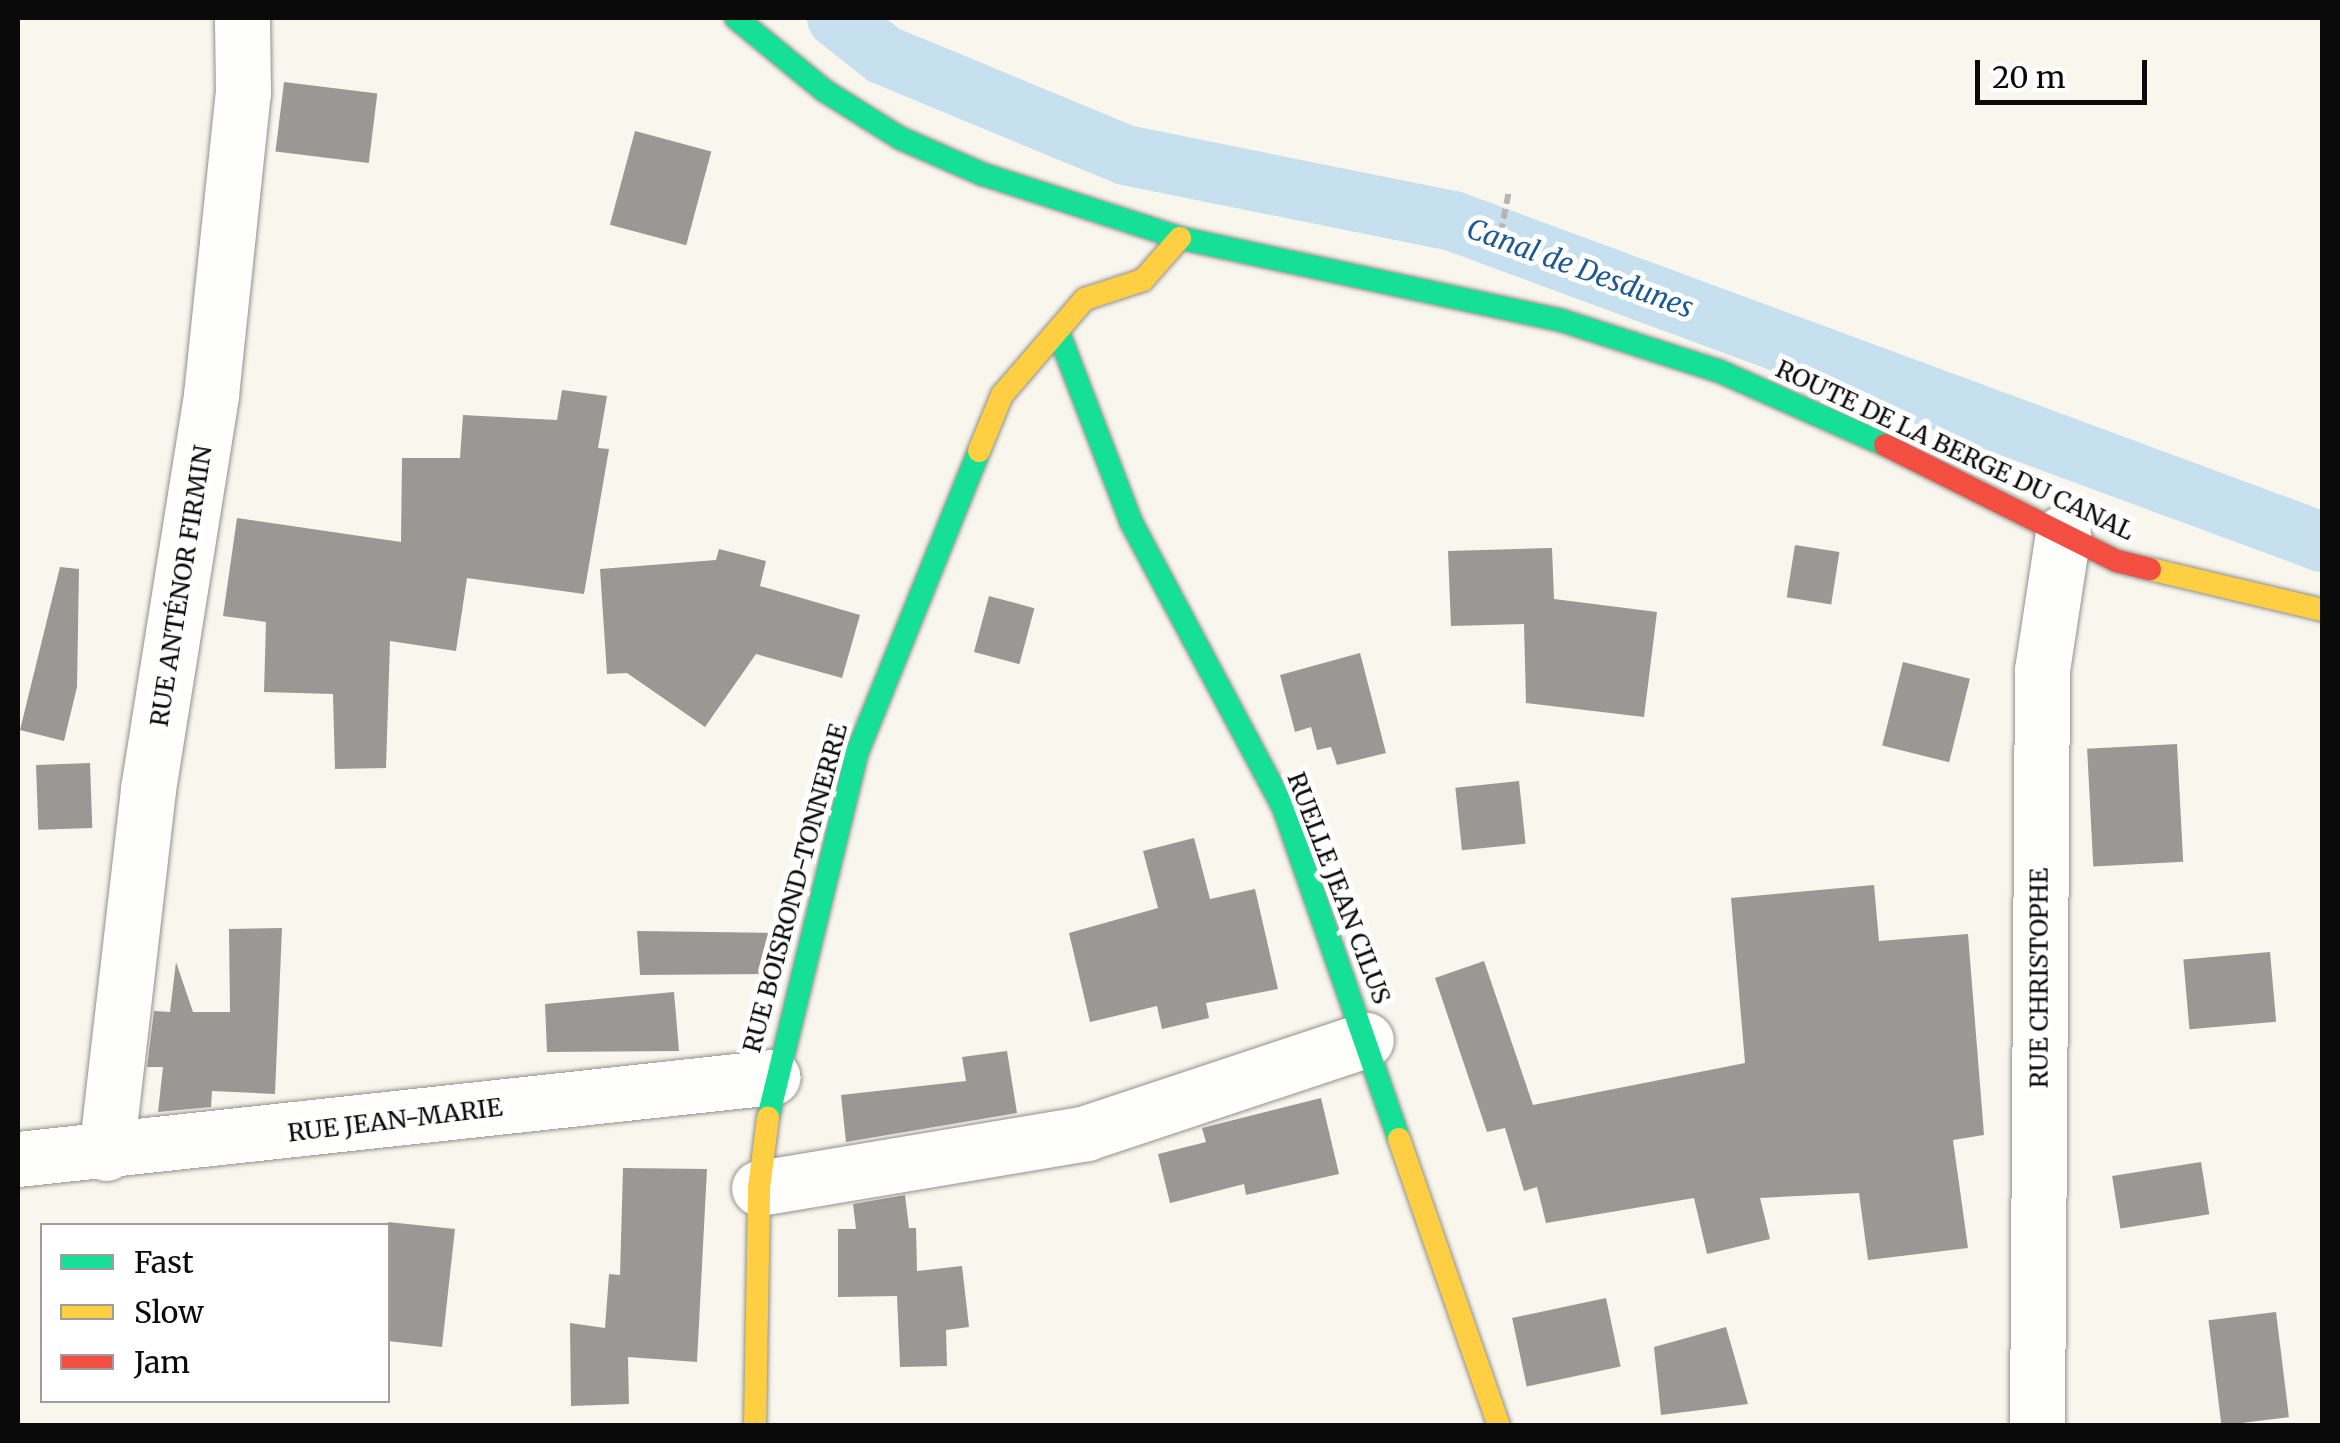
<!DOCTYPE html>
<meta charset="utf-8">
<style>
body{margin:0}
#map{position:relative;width:2340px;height:1443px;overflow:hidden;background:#f8f6ed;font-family:Merriweather,serif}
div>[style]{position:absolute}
.canal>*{height:60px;margin:-30px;padding:0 30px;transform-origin:30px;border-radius:30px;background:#c6e0f0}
.building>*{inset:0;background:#9a9894;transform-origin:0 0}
.path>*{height:6px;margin-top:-3px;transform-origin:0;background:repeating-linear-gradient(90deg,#b7b6b5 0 10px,transparent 0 15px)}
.roads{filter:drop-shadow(0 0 2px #91908c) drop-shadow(0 0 2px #91908c)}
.street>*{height:55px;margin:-27.5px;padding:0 27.5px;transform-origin:27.5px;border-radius:27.5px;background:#fefefc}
.fast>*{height:22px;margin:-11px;padding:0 11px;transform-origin:11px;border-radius:11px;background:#16e098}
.slow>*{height:22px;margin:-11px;padding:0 11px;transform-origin:11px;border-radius:11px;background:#ffcf43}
.jam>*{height:22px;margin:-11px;padding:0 11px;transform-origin:11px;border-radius:11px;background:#f24e42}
span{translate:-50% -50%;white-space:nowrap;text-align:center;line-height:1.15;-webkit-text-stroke:10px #fff;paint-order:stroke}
.street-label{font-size:25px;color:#0a0a0a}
.water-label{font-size:28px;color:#1e5a91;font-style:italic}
.frame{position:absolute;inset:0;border:20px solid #0a0a0a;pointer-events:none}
.legend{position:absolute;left:40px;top:1223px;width:350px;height:180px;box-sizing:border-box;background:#fff;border:2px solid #9d9d9d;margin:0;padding:12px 18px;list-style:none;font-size:30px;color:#0a0a0a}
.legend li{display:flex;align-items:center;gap:20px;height:50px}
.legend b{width:50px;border:2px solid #9d9d9d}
.scale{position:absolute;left:1975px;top:60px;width:172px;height:45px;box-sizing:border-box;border:5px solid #0a0a0a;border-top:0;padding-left:12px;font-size:30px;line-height:35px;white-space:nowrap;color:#0a0a0a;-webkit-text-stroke:8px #fff;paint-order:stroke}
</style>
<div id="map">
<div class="canal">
<i style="left:837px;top:18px;width:60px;rotate:38.2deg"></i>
<i style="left:884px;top:55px;width:261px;rotate:22.5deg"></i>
<i style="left:1125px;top:155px;width:335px;rotate:11.4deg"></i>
<i style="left:1453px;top:221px;width:926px;rotate:20.27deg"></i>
</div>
<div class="building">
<i style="left:284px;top:82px;width:94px;height:70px;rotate:7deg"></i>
<i style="left:635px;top:131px;width:79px;height:97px;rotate:15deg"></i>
<i style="clip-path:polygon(562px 390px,607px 396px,598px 448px,609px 449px,584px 594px,467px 578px,456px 651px,390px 641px,386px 768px,335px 769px,333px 694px,264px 692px,266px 622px,223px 616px,237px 518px,401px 542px,402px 458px,460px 458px,463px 415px,557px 420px)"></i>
<i style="left:1795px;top:545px;width:45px;height:53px;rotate:9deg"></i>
<i style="clip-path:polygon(1552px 548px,1554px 599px,1657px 612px,1644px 717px,1526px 703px,1524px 624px,1451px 626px,1448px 551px)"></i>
<i style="clip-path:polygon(719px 549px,766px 561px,760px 586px,860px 615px,842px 678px,756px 654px,705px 727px,627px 673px,607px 674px,600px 569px,716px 560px)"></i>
<i style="clip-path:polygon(60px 567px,79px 569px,77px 687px,64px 741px,20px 730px)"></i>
<i style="left:989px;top:596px;width:47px;height:58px;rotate:15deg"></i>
<i style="clip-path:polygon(1360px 653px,1386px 753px,1337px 765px,1331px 747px,1317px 750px,1311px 727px,1295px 732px,1280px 675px)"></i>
<i style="left:1903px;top:662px;width:69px;height:86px;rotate:14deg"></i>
<i style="left:2177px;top:744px;width:118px;height:90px;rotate:87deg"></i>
<i style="left:90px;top:763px;width:65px;height:54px;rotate:88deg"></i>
<i style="left:1519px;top:781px;width:63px;height:64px;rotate:84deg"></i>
<i style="clip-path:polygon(1194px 838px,1210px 899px,1255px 889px,1278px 989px,1206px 1003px,1209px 1018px,1162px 1029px,1157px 1006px,1090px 1022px,1069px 933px,1158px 908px,1143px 851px)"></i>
<i style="clip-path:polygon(1874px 885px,1879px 941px,1968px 934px,1984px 1135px,1953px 1140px,1968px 1248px,1868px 1260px,1859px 1193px,1760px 1198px,1770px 1239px,1707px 1254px,1694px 1198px,1546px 1223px,1537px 1187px,1524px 1191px,1505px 1128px,1487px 1132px,1435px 978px,1484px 961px,1533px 1105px,1745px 1063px,1731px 898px)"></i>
<i style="clip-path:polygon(282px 928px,275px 1094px,212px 1091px,211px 1107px,158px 1112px,163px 1067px,147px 1067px,154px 1011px,170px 1012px,176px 962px,193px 1012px,230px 1012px,229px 929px)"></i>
<i style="clip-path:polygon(637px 931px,776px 933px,776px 943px,768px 974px,640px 975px)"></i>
<i style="left:2270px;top:952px;width:70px;height:87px;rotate:85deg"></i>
<i style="clip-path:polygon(674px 992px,679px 1051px,547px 1052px,545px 1004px)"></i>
<i style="clip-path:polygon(1007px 1051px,1017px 1113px,846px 1142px,841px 1095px,966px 1081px,962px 1057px)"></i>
<i style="clip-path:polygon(1321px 1098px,1339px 1174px,1246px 1195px,1244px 1184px,1170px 1203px,1158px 1154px,1206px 1142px,1202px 1128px)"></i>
<i style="left:2201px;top:1162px;width:53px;height:90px;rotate:81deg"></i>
<i style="clip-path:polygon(623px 1168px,707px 1169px,697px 1362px,628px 1357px,629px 1404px,571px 1406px,570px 1323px,605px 1328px,609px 1274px,620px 1275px)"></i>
<i style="clip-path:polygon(905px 1195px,909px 1228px,916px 1228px,917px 1271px,962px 1266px,969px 1327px,946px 1330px,947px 1366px,900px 1367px,897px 1296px,838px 1297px,838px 1229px,856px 1229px,853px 1204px)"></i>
<i style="clip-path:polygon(388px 1222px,455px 1229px,442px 1347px,388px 1341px)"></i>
<i style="left:1606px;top:1298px;width:70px;height:96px;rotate:78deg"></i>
<i style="left:2276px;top:1312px;width:106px;height:68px;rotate:83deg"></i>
<i style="clip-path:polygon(1726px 1327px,1748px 1404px,1661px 1415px,1654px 1347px)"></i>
</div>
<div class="path">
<i style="left:1498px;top:248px;width:58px;rotate:-79.1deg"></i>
</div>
<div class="roads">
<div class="street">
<i style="left:106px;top:1153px;width:366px;rotate:-83.4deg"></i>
<i style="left:148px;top:789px;width:399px;rotate:-80.9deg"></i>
<i style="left:211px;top:395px;width:304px;rotate:-84deg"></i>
<i style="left:243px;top:93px;width:75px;rotate:-90.8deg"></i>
<i style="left:18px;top:1159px;width:759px;rotate:-6.2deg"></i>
<i style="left:759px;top:1188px;width:332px;rotate:-9.5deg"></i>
<i style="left:1086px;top:1133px;width:295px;rotate:-18.4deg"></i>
<i style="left:2037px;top:1426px;width:756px;rotate:-89.62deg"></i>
<i style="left:2042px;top:670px;width:139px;rotate:-81.3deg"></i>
</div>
<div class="fast">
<i style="left:736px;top:18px;width:115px;rotate:39.4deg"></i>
<i style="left:825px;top:91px;width:89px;rotate:32.1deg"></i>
<i style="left:900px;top:138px;width:90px;rotate:23.7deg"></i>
<i style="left:982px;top:174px;width:208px;rotate:17.9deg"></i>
<i style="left:1180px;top:238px;width:389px;rotate:12.2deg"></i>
<i style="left:1560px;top:320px;width:167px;rotate:17.8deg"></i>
<i style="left:1719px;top:371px;width:182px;rotate:24deg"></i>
<i style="left:1059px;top:334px;width:201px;rotate:69deg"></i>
<i style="left:1131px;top:522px;width:325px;rotate:61.9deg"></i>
<i style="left:1284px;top:809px;width:349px;rotate:70.8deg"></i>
<i style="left:768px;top:1118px;width:376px;rotate:-76.3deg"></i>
<i style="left:857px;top:753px;width:326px;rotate:-68deg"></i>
</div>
<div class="slow">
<i style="left:979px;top:451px;width:61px;rotate:-67.7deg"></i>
<i style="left:1002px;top:395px;width:127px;rotate:-49.2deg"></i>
<i style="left:1085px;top:299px;width:61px;rotate:-18.1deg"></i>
<i style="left:1143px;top:280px;width:56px;rotate:-48.6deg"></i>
<i style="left:2150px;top:569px;width:177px;rotate:13.4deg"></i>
<i style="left:1399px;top:1139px;width:304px;rotate:70.8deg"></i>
<i style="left:755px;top:1426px;width:238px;rotate:-89deg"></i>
<i style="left:759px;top:1188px;width:71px;rotate:-82.7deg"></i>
</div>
<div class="jam">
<i style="left:1885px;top:445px;width:259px;rotate:26.6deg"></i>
<i style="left:2117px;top:561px;width:34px;rotate:14deg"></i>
</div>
</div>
<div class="street-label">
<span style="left:1955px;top:450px;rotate:25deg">ROUTE DE LA BERGE DU CANAL</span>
<span style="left:181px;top:586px;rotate:-81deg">RUE ANTÉNOR FIRMIN</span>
<span style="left:795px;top:888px;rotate:-75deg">RUE BOISROND-TONNERRE</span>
<span style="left:1339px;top:888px;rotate:69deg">RUELLE JEAN CILUS</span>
<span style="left:2039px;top:978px;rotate:-90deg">RUE CHRISTOPHE</span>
<span style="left:395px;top:1120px;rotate:-7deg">RUE JEAN-MARIE</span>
</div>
<div class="water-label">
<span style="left:1580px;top:268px;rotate:20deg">Canal de Desdunes</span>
</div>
<div class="frame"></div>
<ul class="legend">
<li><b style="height:12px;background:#16e098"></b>Fast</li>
<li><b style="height:12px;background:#ffcf43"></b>Slow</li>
<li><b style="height:12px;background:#f24e42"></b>Jam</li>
</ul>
<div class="scale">20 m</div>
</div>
